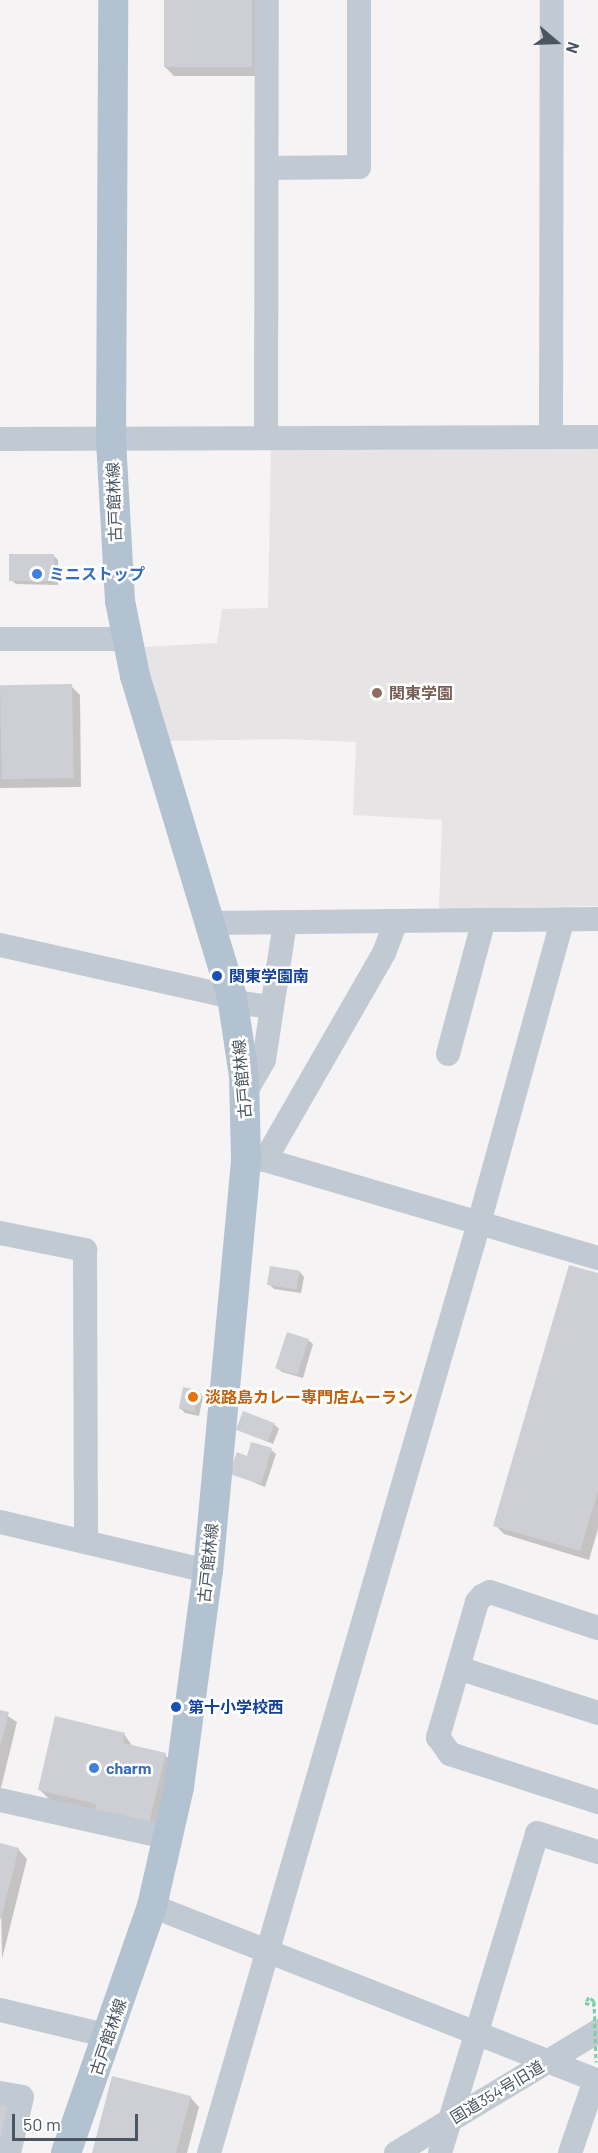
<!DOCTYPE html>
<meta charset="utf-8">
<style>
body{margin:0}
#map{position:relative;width:598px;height:2153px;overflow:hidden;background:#f5f3f3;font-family:Barlow,"Noto Sans JP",sans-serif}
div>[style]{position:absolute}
.education>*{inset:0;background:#e6e4e5}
.shadow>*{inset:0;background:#0003}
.building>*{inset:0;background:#cdcfd5;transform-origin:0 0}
.path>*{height:3px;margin-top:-1.5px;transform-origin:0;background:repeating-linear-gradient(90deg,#7ad0a6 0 4.5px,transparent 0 7.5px)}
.minor>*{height:24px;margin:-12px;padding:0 12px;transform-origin:12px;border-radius:12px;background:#c1cad2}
.major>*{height:30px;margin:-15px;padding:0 15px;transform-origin:15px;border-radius:15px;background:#b3c2d1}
.path-bridge>*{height:3px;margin-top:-1.5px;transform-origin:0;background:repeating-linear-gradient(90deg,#7ad0a6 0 4.5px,transparent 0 7.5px)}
.dots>*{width:16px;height:16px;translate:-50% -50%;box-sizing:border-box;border:3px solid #fff;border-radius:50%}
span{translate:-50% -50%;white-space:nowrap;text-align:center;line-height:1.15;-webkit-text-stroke:5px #fff;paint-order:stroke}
.street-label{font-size:16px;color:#4a5661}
.shop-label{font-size:16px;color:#366cbe;font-weight:700}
.left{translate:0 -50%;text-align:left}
.education-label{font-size:16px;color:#785e54;font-weight:700}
.transit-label{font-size:16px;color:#164399;font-weight:700}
.food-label{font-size:16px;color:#c56008;font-weight:700}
.north{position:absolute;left:526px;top:12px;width:60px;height:60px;-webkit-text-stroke:4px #fff;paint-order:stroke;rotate:109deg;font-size:16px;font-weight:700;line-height:24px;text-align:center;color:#4a5661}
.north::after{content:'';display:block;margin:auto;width:21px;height:27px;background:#4a5661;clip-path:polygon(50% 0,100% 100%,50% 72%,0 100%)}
.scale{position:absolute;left:12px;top:2114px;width:126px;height:27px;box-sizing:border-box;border:3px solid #4a5661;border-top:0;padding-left:8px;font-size:18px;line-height:21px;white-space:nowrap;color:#4a5661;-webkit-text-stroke:4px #fff;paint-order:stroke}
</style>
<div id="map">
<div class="education">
<i style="clip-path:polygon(598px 445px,598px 906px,439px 909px,442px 820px,353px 815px,356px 742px,287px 739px,168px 741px,143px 647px,217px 643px,222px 609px,268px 608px,271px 447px)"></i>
</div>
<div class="shadow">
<i style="clip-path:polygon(166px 0,260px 0,259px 76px,174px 76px,165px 67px)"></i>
<i style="clip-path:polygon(53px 555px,58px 560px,58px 585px,16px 584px,11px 580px)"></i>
<i style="clip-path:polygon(71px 686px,80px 695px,81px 787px,0 788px,0 687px)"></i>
<i style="clip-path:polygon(300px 1272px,304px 1277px,301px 1293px,274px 1289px,269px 1284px)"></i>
<i style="clip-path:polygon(598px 1275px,598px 1529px,589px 1560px,504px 1534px,495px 1525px)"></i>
<i style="clip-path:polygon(308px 1340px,313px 1344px,303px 1378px,282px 1372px,277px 1368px)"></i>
<i style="clip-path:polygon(199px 1392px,203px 1396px,199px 1416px,185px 1413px,180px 1408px)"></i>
<i style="clip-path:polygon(274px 1424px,279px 1429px,273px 1444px,238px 1429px)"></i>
<i style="clip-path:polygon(271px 1450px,276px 1454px,265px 1487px,231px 1473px,248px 1458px)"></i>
<i style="clip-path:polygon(0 1711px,17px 1722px,0 1792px)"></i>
<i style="clip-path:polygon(124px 1734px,133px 1747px,165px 1755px,174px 1764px,158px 1832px,49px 1799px,40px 1790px)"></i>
<i style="clip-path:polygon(0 1845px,18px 1849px,27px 1859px,2px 1959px)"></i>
<i style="clip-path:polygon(190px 2097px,199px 2107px,187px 2153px,93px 2153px)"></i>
</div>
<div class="building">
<i style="left:164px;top:0;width:88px;height:67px"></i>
<i style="left:9px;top:554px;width:45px;height:27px"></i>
<i style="left:72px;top:684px;width:94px;height:72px;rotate:89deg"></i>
<i style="clip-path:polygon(569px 1265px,598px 1273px,598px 1491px,580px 1551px,493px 1526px)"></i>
<i style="left:270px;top:1266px;width:30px;height:19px;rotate:9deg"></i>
<i style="left:287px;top:1332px;width:23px;height:38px;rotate:18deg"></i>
<i style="left:183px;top:1387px;width:16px;height:22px;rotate:11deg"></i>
<i style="left:243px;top:1411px;width:34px;height:20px;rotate:21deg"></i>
<i style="clip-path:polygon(251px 1442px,272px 1448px,261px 1484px,229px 1474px,237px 1452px,247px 1456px)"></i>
<i style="clip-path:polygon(0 1710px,9px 1712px,1px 1744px,0 1743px)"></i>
<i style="clip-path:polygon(55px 1716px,125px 1733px,123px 1743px,166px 1753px,149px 1824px,95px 1811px,96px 1804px,38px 1790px)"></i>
<i style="clip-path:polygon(0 1843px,19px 1848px,1px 1919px,0 1919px)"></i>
<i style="clip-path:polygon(112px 2076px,191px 2096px,176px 2153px,92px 2153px)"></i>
<i style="clip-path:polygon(0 2099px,15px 2102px,0 2153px)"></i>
</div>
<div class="path">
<i style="left:594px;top:2001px;width:6px;rotate:-141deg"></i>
<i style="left:589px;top:1997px;width:7px;rotate:124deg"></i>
<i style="left:585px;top:2003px;width:10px;rotate:11deg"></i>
</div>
<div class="minor">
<i style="left:267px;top:168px;width:92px;rotate:-0.6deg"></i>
<i style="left:359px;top:167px;width:167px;rotate:-90deg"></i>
<i style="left:551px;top:437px;width:437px;rotate:-89.9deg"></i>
<i style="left:266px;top:438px;width:438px;rotate:-89.9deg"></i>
<i style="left:0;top:439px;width:598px;rotate:-0.19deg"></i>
<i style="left:0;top:639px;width:126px"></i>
<i style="left:210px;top:923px;width:388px;rotate:-0.6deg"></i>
<i style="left:0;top:945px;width:238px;rotate:12.6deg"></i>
<i style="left:232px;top:997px;width:10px;rotate:37deg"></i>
<i style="left:240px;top:1003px;width:32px;rotate:7deg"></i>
<i style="left:448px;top:1054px;width:139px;rotate:-75deg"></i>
<i style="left:245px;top:1093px;width:38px;rotate:-60deg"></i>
<i style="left:264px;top:1060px;width:139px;rotate:-81.3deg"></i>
<i style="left:251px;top:1158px;width:14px;rotate:8deg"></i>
<i style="left:265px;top:1160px;width:239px;rotate:-60.1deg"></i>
<i style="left:384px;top:953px;width:34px;rotate:-69deg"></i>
<i style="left:265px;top:1160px;width:347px;rotate:16.4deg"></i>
<i style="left:0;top:1233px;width:87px;rotate:11.3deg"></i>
<i style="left:85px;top:1250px;width:292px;rotate:89.8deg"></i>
<i style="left:0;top:1522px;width:214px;rotate:13.3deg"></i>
<i style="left:598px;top:1628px;width:114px;rotate:-161.6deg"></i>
<i style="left:490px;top:1592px;width:9px;rotate:153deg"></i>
<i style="left:482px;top:1596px;width:8px;rotate:130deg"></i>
<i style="left:477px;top:1602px;width:141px;rotate:106.1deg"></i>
<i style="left:438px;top:1737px;width:21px;rotate:55deg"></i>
<i style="left:450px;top:1754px;width:156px;rotate:18deg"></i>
<i style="left:458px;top:1668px;width:147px;rotate:17.8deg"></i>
<i style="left:0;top:1800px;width:174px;rotate:12.6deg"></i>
<i style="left:152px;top:1906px;width:479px;rotate:21.4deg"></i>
<i style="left:0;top:2010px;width:112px;rotate:13.4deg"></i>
<i style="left:0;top:2093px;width:22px;rotate:10deg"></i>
<i style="left:22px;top:2097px;width:57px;rotate:103.1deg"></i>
<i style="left:209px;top:2153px;width:968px;rotate:-73.81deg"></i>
<i style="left:479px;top:1223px;width:315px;rotate:-74.6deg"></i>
<i style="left:396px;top:2153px;width:236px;rotate:-31.1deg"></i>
<i style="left:440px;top:2153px;width:334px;rotate:-73.1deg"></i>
<i style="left:537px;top:1833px;width:64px;rotate:17.3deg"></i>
<i style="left:570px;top:2153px;width:77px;rotate:-71.1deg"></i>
</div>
<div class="major">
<i style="left:66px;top:2153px;width:262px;rotate:-70.8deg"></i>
<i style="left:152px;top:1906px;width:122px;rotate:-77.2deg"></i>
<i style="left:179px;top:1787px;width:218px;rotate:-82.4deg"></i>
<i style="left:208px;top:1571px;width:415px;rotate:-84.7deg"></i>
<i style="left:246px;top:1158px;width:82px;rotate:-91.4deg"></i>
<i style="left:244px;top:1076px;width:80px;rotate:-98.6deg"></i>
<i style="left:232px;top:997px;width:335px;rotate:-106.8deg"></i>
<i style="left:135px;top:676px;width:76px;rotate:-101.3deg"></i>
<i style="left:120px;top:601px;width:163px;rotate:-93.2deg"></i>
<i style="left:111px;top:438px;width:438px;rotate:-89.7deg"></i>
</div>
<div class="path-bridge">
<i style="left:594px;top:2001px;width:61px;rotate:88.1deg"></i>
</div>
<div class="dots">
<i style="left:37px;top:574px;background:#3f7fe0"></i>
<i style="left:377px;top:693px;background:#8d6e63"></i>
<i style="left:217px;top:976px;background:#1a4fb4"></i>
<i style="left:193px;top:1397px;background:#e8710a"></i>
<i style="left:176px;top:1707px;background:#1a4fb4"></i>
<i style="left:94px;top:1768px;background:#3f7fe0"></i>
</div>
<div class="street-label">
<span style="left:114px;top:502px;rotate:-92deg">古戸館林線</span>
<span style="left:242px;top:1079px;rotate:-95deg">古戸館林線</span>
<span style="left:208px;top:1563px;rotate:-84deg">古戸館林線</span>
<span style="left:108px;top:2037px;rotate:-71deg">古戸館林線</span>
<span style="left:497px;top:2092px;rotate:-31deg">国道354号旧道</span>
</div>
<div class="shop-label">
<span class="left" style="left:49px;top:574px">ミニストップ</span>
<span class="left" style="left:106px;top:1768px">charm</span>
</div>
<div class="education-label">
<span class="left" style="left:389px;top:693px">関東学園</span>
</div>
<div class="transit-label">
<span class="left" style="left:229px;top:976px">関東学園南</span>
<span class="left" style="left:188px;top:1707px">第十小学校西</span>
</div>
<div class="food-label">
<span class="left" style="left:205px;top:1397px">淡路島カレー専門店ムーラン</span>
</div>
<div class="north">N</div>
<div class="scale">50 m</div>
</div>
